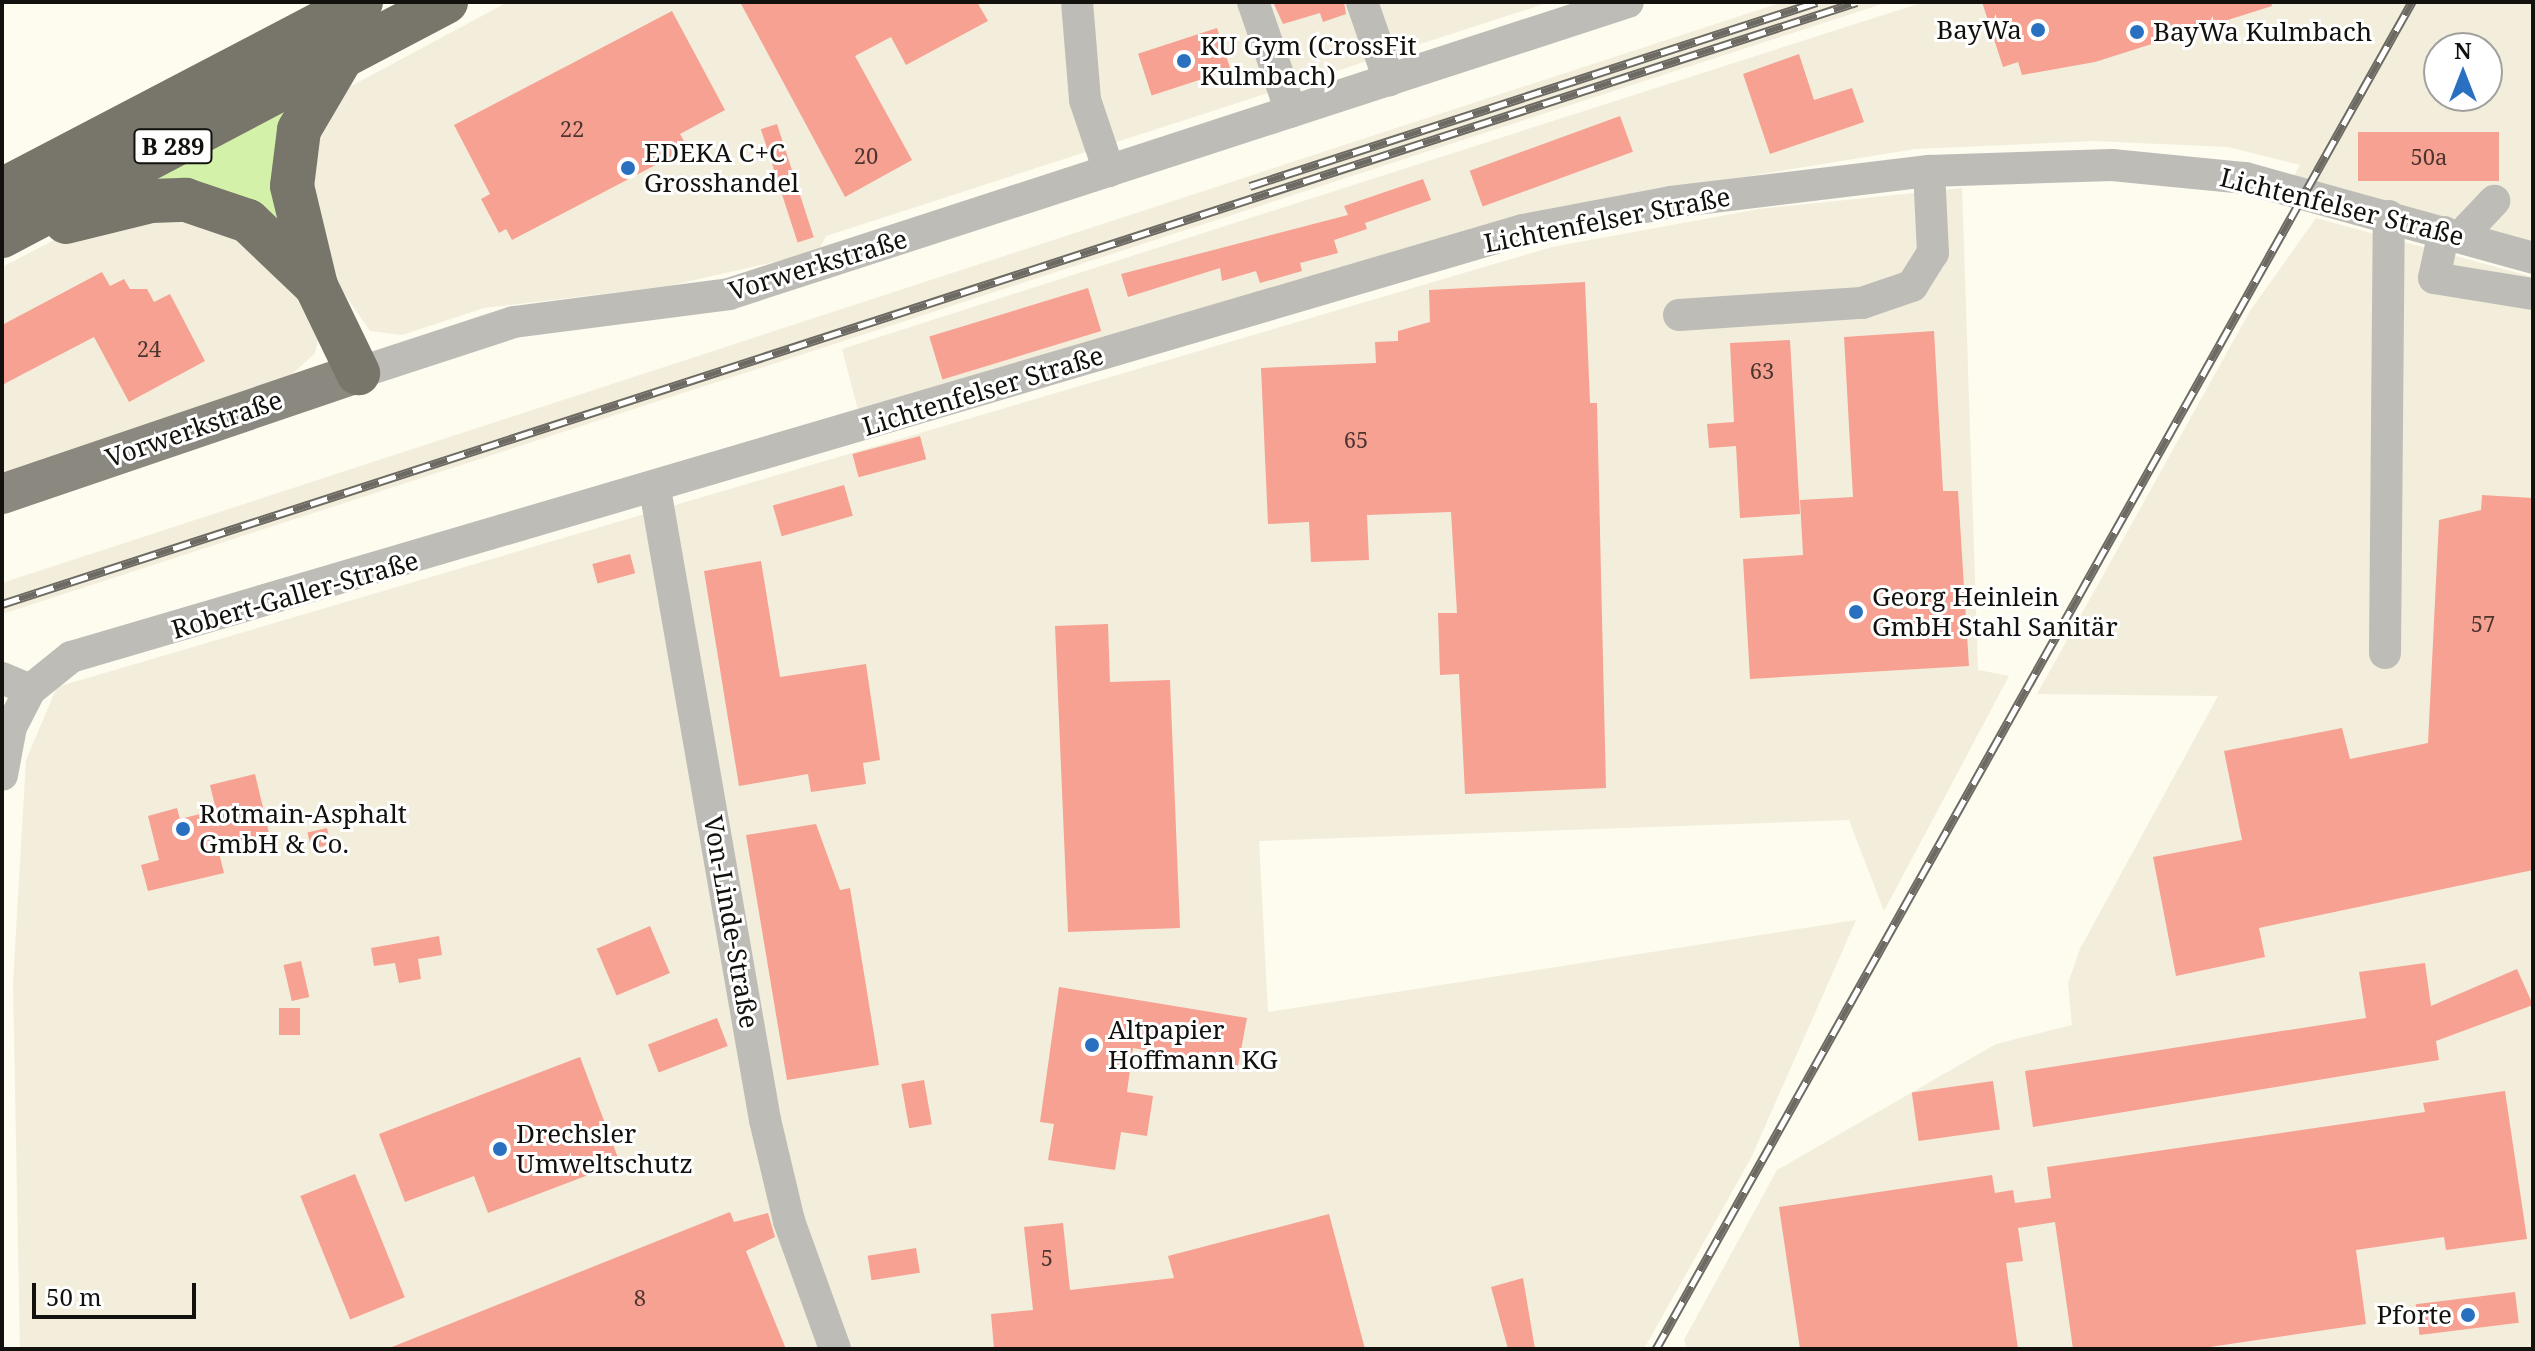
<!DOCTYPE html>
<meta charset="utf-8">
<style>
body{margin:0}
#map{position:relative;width:2535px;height:1351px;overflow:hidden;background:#fefbef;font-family:"Noto Serif",serif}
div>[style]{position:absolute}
.built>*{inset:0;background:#f2eedb}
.green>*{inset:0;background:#d3f1a8}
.building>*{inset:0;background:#f7a192;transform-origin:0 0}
.minor>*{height:32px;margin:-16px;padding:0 16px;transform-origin:16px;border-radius:16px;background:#bebcb7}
.major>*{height:40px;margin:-20px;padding:0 20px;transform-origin:20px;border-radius:20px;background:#8a887f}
.highway>*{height:44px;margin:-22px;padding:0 22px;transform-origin:22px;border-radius:22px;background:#78756b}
.rail>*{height:9px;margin-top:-4.5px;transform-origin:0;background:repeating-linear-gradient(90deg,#fff 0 18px,#6c6a63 0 36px);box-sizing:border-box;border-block:2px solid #6c6a63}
.dots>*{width:22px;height:22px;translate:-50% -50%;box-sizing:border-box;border:4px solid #fff;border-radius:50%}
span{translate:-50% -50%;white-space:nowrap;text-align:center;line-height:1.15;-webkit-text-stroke:6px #fff;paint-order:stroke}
.number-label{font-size:22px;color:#4b352e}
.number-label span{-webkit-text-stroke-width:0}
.shield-label span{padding:2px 6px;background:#fff;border:2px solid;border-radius:6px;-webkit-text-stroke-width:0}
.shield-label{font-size:24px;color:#12110d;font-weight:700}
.poi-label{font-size:26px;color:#12110d}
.right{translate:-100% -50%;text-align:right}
.left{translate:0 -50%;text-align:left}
.street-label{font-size:26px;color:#12110d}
.frame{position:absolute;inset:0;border:4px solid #12110d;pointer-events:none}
.north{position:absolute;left:2423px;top:32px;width:80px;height:80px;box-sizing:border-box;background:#fff;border:2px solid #a0a09e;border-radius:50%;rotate:0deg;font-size:22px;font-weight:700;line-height:32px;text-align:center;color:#12110d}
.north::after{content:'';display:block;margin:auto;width:28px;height:36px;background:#2a70c1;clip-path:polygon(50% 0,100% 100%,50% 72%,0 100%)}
.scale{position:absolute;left:32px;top:1283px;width:164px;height:36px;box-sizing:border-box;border:4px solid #12110d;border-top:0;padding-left:10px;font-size:24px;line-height:28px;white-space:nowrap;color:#12110d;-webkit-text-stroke:6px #fff;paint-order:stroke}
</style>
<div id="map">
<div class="built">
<i style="clip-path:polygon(508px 2px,1550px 2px,826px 236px,818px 252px,668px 286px,484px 308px,402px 335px,370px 331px,343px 292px,337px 294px,303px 190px,316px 115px,340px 92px)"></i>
<i style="clip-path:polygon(1783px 2px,1888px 2px,2px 614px,2px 583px)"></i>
<i style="clip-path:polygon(evenodd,1924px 2px,2533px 2px,2533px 241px,2294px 176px,2300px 165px,2228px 147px,2094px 141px,1915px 149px,1553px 208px,858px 410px,842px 349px,1924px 2px,2439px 48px,2487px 48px,2487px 96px,2439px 96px,2439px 48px)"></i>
<i style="clip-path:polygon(1962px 188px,1978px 670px,2009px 676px,1884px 911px,1849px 820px,1259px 841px,1268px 1012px,1856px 920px,1751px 1158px,1644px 1349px,20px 1349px,13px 983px,26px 760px,57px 687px,1552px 247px,1759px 209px)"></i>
<i style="clip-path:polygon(178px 210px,283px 260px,319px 334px,315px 353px,285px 381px,2px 478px,2px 267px,62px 236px)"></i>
<i style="clip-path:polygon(2316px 218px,2533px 277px,2533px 1347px,1687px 1349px,1684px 1340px,1777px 1170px,1996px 1044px,2072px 1025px,2068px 983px,2080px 949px,2218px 696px,2037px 694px,2250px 311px)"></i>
</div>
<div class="green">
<i style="clip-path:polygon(300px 95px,288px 228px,125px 195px)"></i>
</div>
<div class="building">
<i style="clip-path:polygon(740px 2px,977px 2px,988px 21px,906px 65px,891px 37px,855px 56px,912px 160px,845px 197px)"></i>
<i style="clip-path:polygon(1273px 2px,1344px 2px,1346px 14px,1323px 22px,1320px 13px,1283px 24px)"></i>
<i style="clip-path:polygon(1982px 2px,2271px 2px,2272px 6px,2095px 62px,2022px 75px,2018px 62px,2003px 67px)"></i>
<i style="clip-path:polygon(672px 11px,725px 110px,680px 134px,688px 148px,512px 240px,506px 229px,499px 233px,481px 199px,490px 194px,454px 125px)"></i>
<i style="left:1217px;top:28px;width:44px;height:83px;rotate:72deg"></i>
<i style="clip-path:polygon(1799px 54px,1814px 100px,1852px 88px,1864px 122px,1770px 154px,1743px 74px)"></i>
<i style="left:1620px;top:116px;width:38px;height:160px;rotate:70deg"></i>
<i style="left:777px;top:124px;width:119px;height:17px;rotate:72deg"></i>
<i style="left:2358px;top:132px;width:141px;height:49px"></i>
<i style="clip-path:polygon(1423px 179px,1431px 200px,1365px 223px,1367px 229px,1334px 240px,1338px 253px,1300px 263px,1302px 271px,1260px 283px,1256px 271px,1222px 281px,1220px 268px,1128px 297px,1121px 274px,1348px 215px,1344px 206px)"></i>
<i style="clip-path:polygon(102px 272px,110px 286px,124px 279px,130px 289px,147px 289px,154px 302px,170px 294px,205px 361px,129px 402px,94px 337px,2px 385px,2px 325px)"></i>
<i style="clip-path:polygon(1585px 282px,1590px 403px,1597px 403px,1606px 788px,1465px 794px,1459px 674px,1440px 675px,1438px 613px,1457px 613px,1451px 512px,1367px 515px,1369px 560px,1311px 562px,1309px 522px,1268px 524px,1261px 368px,1376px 363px,1375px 342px,1398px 341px,1398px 331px,1430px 322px,1429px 290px)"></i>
<i style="left:1088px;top:288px;width:45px;height:166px;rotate:73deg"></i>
<i style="clip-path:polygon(1934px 331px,1943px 491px,1958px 491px,1969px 666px,1750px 679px,1743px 559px,1803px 555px,1800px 500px,1853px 497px,1844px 337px)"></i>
<i style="clip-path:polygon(1790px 340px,1800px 514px,1740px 518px,1736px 446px,1709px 448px,1707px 424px,1734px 422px,1730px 343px)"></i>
<i style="left:920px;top:436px;width:24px;height:70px;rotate:75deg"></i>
<i style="left:844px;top:485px;width:32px;height:74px;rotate:74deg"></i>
<i style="clip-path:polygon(2482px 495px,2533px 498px,2533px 870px,2259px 928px,2265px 957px,2176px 976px,2153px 857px,2242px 840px,2224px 751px,2342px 728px,2350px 759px,2428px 743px,2439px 520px,2481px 510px)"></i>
<i style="left:630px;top:554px;width:20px;height:39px;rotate:75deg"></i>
<i style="clip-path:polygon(761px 561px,780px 677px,866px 664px,880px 760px,863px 763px,866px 784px,811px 792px,808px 774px,739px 786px,704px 571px)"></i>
<i style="clip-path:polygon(1108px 624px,1110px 682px,1170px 680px,1180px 928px,1068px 932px,1055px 626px)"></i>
<i style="clip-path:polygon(255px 774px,270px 837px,218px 849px,224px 873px,148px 891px,141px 865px,159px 860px,148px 816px,177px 808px,180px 819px,216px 810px,210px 785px)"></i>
<i style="clip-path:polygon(816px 824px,840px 890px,850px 888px,879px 1065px,787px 1080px,746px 835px)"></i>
<i style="left:327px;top:828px;width:17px;height:20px;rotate:77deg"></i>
<i style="left:650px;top:926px;width:51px;height:58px;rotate:67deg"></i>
<i style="clip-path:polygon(439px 936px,442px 955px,418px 959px,421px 979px,399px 983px,395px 963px,374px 966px,371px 948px)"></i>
<i style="left:301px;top:961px;width:37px;height:18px;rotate:77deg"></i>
<i style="clip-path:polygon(2425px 963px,2431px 1006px,2517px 969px,2533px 1005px,2436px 1041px,2439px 1060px,2033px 1127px,2025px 1071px,2366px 1018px,2359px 972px)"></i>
<i style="clip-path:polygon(1059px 987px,1247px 1018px,1238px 1066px,1133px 1048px,1127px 1092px,1153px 1096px,1147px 1136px,1121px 1132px,1115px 1170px,1048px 1160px,1054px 1124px,1040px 1122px)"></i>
<i style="left:279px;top:1008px;width:21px;height:27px"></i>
<i style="left:717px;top:1018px;width:30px;height:74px;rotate:69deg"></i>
<i style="clip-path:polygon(580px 1057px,620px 1163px,488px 1213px,474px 1176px,405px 1202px,379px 1134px)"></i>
<i style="left:924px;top:1080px;width:45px;height:23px;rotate:80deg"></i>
<i style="left:1993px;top:1081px;width:49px;height:82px;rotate:82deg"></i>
<i style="clip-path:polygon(2505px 1091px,2527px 1239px,2446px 1250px,2444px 1237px,2356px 1250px,2366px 1324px,2196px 1349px,2073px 1349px,2055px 1222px,2018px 1228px,2023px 1261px,2006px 1263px,2018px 1349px,1800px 1349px,1779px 1207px,1992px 1175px,1995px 1193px,2013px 1190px,2015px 1203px,2051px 1198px,2047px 1167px,2425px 1112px,2423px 1103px)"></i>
<i style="left:355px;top:1174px;width:133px;height:59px;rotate:68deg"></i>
<i style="clip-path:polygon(730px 1212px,734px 1222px,768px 1213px,775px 1237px,746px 1251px,786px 1349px,387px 1349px)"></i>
<i style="clip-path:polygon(1329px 1214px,1365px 1349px,994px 1349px,991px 1314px,1033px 1310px,1024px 1227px,1063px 1223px,1070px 1290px,1174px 1278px,1168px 1256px)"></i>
<i style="left:916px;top:1248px;width:25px;height:49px;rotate:81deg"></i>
<i style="clip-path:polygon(1523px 1278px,1535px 1349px,1508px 1349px,1491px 1287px)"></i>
<i style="left:2515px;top:1292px;width:31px;height:100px;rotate:83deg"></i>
</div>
<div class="minor">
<i style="left:1077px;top:2px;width:98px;rotate:85.3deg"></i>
<i style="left:1085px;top:100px;width:75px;rotate:71.3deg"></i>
<i style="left:1253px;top:2px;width:116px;rotate:70.9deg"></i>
<i style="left:1362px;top:2px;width:83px;rotate:70.9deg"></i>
<i style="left:2444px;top:232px;width:47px;rotate:102.3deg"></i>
<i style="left:2434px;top:278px;width:100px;rotate:9.2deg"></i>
<i style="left:2460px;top:237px;width:50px;rotate:-46.6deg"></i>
<i style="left:1679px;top:315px;width:183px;rotate:-3.8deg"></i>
<i style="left:1862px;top:303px;width:53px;rotate:-18.8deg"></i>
<i style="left:1912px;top:286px;width:39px;rotate:-58deg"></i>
<i style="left:1933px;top:253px;width:82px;rotate:-92.8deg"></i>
<i style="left:358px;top:373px;width:164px;rotate:-18.1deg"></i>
<i style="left:514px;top:322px;width:217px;rotate:-7.4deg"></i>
<i style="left:729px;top:294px;width:945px;rotate:-17.99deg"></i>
<i style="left:655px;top:489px;width:641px;rotate:80.11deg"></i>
<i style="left:765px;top:1120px;width:104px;rotate:76.6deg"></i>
<i style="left:789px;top:1221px;width:136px;rotate:70.2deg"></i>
<i style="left:2385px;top:653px;width:437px;rotate:-89.5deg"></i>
<i style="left:2px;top:678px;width:30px;rotate:23deg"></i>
<i style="left:2px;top:775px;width:49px;rotate:-79.4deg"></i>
<i style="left:11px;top:727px;width:42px;rotate:-62.8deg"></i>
<i style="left:30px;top:690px;width:53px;rotate:-38.8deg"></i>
<i style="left:71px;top:657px;width:1513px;rotate:-16.39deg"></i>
<i style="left:1523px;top:230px;width:151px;rotate:-10.7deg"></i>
<i style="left:1671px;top:202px;width:260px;rotate:-6.9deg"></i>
<i style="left:1929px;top:171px;width:183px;rotate:-1.9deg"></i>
<i style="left:2112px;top:165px;width:134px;rotate:5.6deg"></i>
<i style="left:2245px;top:178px;width:299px;rotate:15.5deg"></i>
</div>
<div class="major">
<i style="left:2px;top:494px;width:376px;rotate:-18.8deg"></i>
</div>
<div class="highway">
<i style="left:340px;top:60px;width:81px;rotate:120.4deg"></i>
<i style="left:299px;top:130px;width:56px;rotate:97.1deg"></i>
<i style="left:292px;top:186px;width:103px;rotate:76.5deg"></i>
<i style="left:316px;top:286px;width:97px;rotate:64.2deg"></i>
<i style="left:2px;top:190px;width:405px;rotate:-27.6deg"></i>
<i style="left:66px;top:222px;width:88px;rotate:-13.9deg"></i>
<i style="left:151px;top:201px;width:35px;rotate:-2deg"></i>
<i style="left:186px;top:200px;width:65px;rotate:18.7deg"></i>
<i style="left:248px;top:221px;width:94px;rotate:43.7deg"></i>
<i style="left:2px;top:236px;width:502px;rotate:-27.79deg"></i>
</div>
<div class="rail">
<i style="left:1250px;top:186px;width:596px;rotate:-17.98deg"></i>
<i style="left:2px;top:604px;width:1950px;rotate:-17.98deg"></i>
<i style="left:1656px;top:1349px;width:1545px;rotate:-60.7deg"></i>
</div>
<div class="dots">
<i style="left:2038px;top:30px;background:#2a70c1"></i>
<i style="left:2137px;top:32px;background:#2a70c1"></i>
<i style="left:1184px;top:61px;background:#2a70c1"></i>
<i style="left:628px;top:168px;background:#2a70c1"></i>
<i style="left:1856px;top:612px;background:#2a70c1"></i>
<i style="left:183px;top:829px;background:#2a70c1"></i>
<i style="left:1092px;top:1045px;background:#2a70c1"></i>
<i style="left:500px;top:1149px;background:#2a70c1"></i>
<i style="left:2468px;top:1315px;background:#2a70c1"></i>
</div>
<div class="number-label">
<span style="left:572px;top:129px">22</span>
<span style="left:866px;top:156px">20</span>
<span style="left:2429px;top:157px">50a</span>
<span style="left:149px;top:349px">24</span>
<span style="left:1762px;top:371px">63</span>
<span style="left:1356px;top:440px">65</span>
<span style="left:2483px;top:624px">57</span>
<span style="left:1047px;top:1258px">5</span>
<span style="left:640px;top:1298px">8</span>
</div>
<div class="shield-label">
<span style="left:173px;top:146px">B 289</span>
</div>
<div class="poi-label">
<span class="right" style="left:2022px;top:30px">BayWa</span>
<span class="left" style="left:2153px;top:32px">BayWa Kulmbach</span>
<span class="left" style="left:1200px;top:61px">KU Gym (CrossFit<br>Kulmbach)</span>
<span class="left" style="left:644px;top:168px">EDEKA C+C<br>Grosshandel</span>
<span class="left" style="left:1872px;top:612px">Georg Heinlein<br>GmbH Stahl Sanitär</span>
<span class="left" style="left:199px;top:829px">Rotmain-Asphalt<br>GmbH &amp; Co.</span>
<span class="left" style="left:1108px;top:1045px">Altpapier<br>Hoffmann KG</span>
<span class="left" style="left:516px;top:1149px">Drechsler<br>Umweltschutz</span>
<span class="right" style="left:2452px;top:1315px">Pforte</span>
</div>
<div class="street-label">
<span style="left:2342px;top:207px;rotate:14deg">Lichtenfelser Straße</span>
<span style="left:1607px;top:220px;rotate:-11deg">Lichtenfelser Straße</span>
<span style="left:818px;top:265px;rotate:-17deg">Vorwerkstraße</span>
<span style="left:983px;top:391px;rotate:-17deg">Lichtenfelser Straße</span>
<span style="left:194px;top:429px;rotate:-19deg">Vorwerkstraße</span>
<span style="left:295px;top:595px;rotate:-16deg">Robert-Galler-Straße</span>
<span style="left:731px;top:922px;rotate:80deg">Von-Linde-Straße</span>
</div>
<div class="frame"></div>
<div class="north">N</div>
<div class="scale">50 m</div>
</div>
